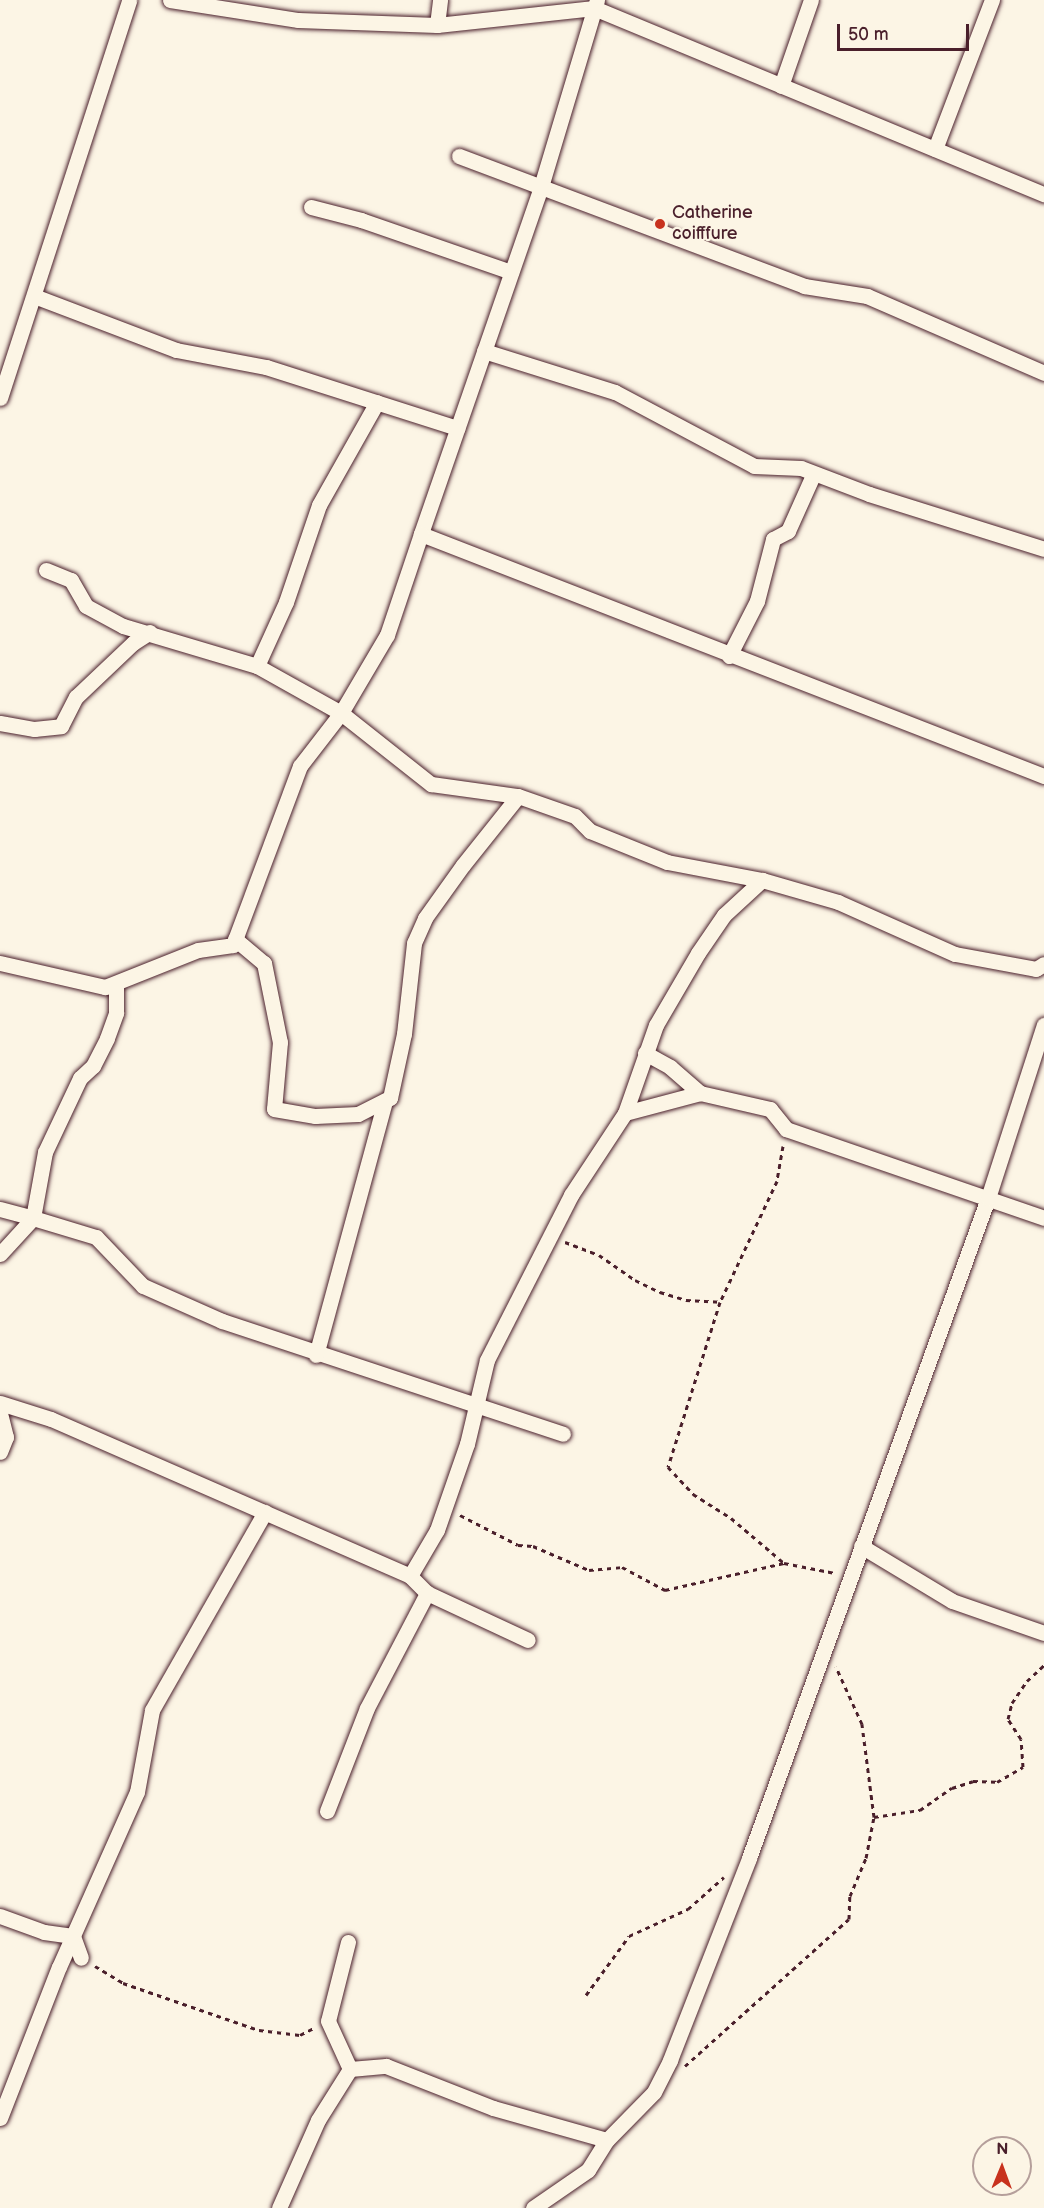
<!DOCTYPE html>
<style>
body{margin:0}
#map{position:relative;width:1044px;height:2208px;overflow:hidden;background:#fcf5e5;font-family:"Balsamiq Sans",sans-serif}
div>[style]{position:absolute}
.path>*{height:3px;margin-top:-1.5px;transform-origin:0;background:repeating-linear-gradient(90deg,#4a1f2b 0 4.5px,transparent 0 9px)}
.roads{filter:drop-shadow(0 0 2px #4a1f2b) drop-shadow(0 0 2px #4a1f2b)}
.minor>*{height:15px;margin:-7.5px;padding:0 7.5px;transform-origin:7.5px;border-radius:7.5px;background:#fcf5e5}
.dots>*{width:16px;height:16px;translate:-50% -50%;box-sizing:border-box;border:3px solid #fcf5e5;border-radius:50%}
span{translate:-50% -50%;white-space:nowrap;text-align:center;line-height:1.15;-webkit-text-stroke:4.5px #fcf5e5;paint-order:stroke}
.poi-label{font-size:18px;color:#4a1f2b}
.left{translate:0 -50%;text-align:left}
.north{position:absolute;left:972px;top:2136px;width:60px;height:60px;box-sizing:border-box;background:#fcf5e5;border:2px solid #b59f9b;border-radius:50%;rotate:1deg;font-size:16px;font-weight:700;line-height:24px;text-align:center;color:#4a1f2b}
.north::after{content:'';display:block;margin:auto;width:21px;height:27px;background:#c8321e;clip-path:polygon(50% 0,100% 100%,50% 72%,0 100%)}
.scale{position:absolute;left:837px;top:24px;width:132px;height:27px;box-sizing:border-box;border:3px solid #4a1f2b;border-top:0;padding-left:8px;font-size:18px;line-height:21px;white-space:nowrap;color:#4a1f2b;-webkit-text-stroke:4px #fcf5e5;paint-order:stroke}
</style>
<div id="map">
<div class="path">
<i style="left:783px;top:1146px;width:36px;rotate:100deg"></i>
<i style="left:777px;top:1181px;width:134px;rotate:115.2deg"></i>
<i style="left:720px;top:1302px;width:173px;rotate:107.5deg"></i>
<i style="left:668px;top:1467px;width:37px;rotate:47deg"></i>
<i style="left:693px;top:1494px;width:45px;rotate:32.3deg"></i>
<i style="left:731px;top:1518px;width:70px;rotate:40.3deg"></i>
<i style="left:565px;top:1242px;width:36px;rotate:21deg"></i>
<i style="left:599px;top:1255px;width:44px;rotate:34.8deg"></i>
<i style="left:635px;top:1280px;width:28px;rotate:26deg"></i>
<i style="left:660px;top:1292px;width:27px;rotate:17deg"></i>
<i style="left:686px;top:1300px;width:34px;rotate:3deg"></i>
<i style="left:460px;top:1515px;width:65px;rotate:27.3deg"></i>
<i style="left:518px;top:1545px;width:15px;rotate:4deg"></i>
<i style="left:533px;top:1546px;width:61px;rotate:23.2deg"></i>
<i style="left:589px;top:1570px;width:33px;rotate:-5deg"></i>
<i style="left:622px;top:1567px;width:49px;rotate:28.1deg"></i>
<i style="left:665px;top:1590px;width:122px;rotate:-12.8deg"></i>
<i style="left:784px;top:1563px;width:52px;rotate:11.1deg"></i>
<i style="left:874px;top:1817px;width:47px;rotate:-8.7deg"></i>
<i style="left:920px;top:1810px;width:39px;rotate:-35deg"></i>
<i style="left:952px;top:1788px;width:22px;rotate:-18deg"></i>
<i style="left:973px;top:1781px;width:24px;rotate:2deg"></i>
<i style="left:997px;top:1782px;width:30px;rotate:-30deg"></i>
<i style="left:1023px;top:1767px;width:28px;rotate:-94deg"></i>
<i style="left:1021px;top:1739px;width:24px;rotate:-123deg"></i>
<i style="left:1008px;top:1719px;width:16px;rotate:-76deg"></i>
<i style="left:1012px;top:1703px;width:27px;rotate:-56deg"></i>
<i style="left:1027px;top:1681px;width:23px;rotate:-43deg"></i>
<i style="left:95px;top:1966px;width:33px;rotate:31deg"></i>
<i style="left:123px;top:1983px;width:144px;rotate:19.1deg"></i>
<i style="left:259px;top:2030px;width:41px;rotate:7deg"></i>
<i style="left:300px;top:2035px;width:16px;rotate:-27deg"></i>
<i style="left:586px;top:1995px;width:73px;rotate:-53.9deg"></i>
<i style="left:629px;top:1936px;width:65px;rotate:-24.6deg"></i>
<i style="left:688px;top:1909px;width:48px;rotate:-41.6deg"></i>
<i style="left:685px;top:2066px;width:220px;rotate:-41.9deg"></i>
<i style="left:849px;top:1919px;width:23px;rotate:-88deg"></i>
<i style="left:850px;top:1896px;width:41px;rotate:-67.2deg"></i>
<i style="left:866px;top:1858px;width:42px;rotate:-79deg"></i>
<i style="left:874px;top:1817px;width:94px;rotate:-97.4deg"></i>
<i style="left:862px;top:1724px;width:63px;rotate:-114.5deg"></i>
</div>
<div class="roads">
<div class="minor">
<i style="left:170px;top:0;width:130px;rotate:8.9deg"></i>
<i style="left:298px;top:20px;width:139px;rotate:2.1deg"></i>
<i style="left:437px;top:25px;width:158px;rotate:-6.2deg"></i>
<i style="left:594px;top:8px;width:487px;rotate:22.5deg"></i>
<i style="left:597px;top:0;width:195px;rotate:106.7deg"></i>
<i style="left:541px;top:187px;width:367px;rotate:109.1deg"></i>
<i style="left:421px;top:534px;width:668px;rotate:21.23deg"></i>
<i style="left:437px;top:25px;width:25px;rotate:-83deg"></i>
<i style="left:781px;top:86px;width:91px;rotate:-70.8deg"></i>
<i style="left:935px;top:149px;width:160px;rotate:-69.1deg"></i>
<i style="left:459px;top:156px;width:369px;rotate:20.6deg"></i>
<i style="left:804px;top:286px;width:64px;rotate:9deg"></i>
<i style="left:867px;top:296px;width:193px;rotate:23.5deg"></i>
<i style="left:311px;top:207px;width:52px;rotate:14.6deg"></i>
<i style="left:361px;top:220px;width:159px;rotate:19.1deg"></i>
<i style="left:34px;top:296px;width:152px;rotate:20.8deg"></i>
<i style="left:176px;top:350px;width:92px;rotate:10.7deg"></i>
<i style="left:266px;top:367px;width:201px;rotate:17.7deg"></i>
<i style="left:484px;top:351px;width:137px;rotate:17.4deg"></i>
<i style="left:615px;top:392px;width:157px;rotate:28deg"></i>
<i style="left:754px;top:466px;width:47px;rotate:2.4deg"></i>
<i style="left:801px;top:468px;width:73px;rotate:20.9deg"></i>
<i style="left:869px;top:494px;width:183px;rotate:17.4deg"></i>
<i style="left:0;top:398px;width:418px;rotate:-72deg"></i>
<i style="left:46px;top:570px;width:27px;rotate:22deg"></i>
<i style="left:71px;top:580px;width:30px;rotate:60deg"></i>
<i style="left:86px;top:606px;width:42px;rotate:28.4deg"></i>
<i style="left:123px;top:626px;width:140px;rotate:16.6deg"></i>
<i style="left:257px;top:666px;width:96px;rotate:29.2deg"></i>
<i style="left:341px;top:713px;width:115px;rotate:38.3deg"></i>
<i style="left:431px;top:784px;width:88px;rotate:7.9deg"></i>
<i style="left:518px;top:796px;width:60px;rotate:19.3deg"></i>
<i style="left:575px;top:816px;width:21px;rotate:45deg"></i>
<i style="left:590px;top:831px;width:83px;rotate:21.9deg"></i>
<i style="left:667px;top:862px;width:97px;rotate:10.7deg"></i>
<i style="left:762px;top:880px;width:79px;rotate:16.1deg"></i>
<i style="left:838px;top:902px;width:128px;rotate:24deg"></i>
<i style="left:955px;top:954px;width:82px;rotate:10.5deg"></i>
<i style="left:1036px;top:969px;width:9px;rotate:-32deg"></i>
<i style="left:729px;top:656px;width:62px;rotate:-63deg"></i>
<i style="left:757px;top:601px;width:64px;rotate:-75.5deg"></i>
<i style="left:773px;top:539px;width:17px;rotate:-28deg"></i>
<i style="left:788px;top:531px;width:61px;rotate:-65.9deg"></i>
<i style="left:257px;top:666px;width:70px;rotate:-65.6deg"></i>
<i style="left:286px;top:602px;width:102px;rotate:-71.2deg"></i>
<i style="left:319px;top:505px;width:118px;rotate:-60.6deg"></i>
<i style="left:0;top:723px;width:35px;rotate:10deg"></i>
<i style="left:34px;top:729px;width:27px;rotate:-6deg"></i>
<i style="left:61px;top:726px;width:33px;rotate:-63deg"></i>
<i style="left:76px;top:697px;width:79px;rotate:-43.5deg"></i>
<i style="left:133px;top:643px;width:20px;rotate:-33deg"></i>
<i style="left:235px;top:939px;width:38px;rotate:40deg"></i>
<i style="left:264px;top:963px;width:81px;rotate:78.6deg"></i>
<i style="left:280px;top:1042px;width:67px;rotate:95.1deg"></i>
<i style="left:274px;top:1109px;width:42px;rotate:9.7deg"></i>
<i style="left:315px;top:1116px;width:43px;rotate:-2.7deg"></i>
<i style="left:358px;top:1114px;width:36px;rotate:-27deg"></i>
<i style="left:390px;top:1098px;width:66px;rotate:-77.7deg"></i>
<i style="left:404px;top:1034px;width:92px;rotate:-83.7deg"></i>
<i style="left:414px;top:943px;width:27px;rotate:-66deg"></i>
<i style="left:425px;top:918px;width:65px;rotate:-54.4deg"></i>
<i style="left:463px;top:865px;width:88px;rotate:-51.4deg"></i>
<i style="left:0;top:963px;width:108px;rotate:12.9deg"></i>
<i style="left:105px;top:987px;width:100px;rotate:-21.7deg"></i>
<i style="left:198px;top:950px;width:35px;rotate:-8deg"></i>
<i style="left:233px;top:945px;width:191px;rotate:-69.5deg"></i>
<i style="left:300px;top:766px;width:67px;rotate:-52.3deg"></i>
<i style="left:341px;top:713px;width:91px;rotate:-59.5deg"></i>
<i style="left:387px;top:635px;width:107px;rotate:-71.4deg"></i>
<i style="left:645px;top:1053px;width:29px;rotate:29deg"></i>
<i style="left:670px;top:1067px;width:40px;rotate:41deg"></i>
<i style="left:700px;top:1093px;width:72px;rotate:12.9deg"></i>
<i style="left:770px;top:1109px;width:26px;rotate:51deg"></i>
<i style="left:786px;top:1129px;width:273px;rotate:19deg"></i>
<i style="left:625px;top:1113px;width:78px;rotate:-14.9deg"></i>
<i style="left:0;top:1209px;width:34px;rotate:15deg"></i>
<i style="left:33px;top:1218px;width:67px;rotate:-79.7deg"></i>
<i style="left:45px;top:1152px;width:82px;rotate:-64.7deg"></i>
<i style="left:80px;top:1078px;width:18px;rotate:-43deg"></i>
<i style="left:93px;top:1066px;width:31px;rotate:-63deg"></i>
<i style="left:107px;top:1038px;width:27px;rotate:-70deg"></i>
<i style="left:116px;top:1013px;width:29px;rotate:-90deg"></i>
<i style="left:0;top:1254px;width:49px;rotate:-47.5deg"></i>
<i style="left:33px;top:1218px;width:66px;rotate:16.8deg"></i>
<i style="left:96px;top:1237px;width:68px;rotate:46.2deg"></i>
<i style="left:143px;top:1286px;width:86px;rotate:23.9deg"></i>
<i style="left:222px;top:1321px;width:359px;rotate:18.3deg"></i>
<i style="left:316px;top:1355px;width:263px;rotate:-74.8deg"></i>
<i style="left:0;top:1403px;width:53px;rotate:17.4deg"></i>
<i style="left:51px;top:1419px;width:392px;rotate:23.6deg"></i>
<i style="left:410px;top:1576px;width:24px;rotate:45deg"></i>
<i style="left:427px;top:1593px;width:111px;rotate:25deg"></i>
<i style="left:0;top:1413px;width:25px;rotate:76deg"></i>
<i style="left:6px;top:1437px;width:16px;rotate:112deg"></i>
<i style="left:861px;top:1546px;width:106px;rotate:31.1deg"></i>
<i style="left:952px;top:1601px;width:97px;rotate:19.2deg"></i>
<i style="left:410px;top:1576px;width:53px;rotate:-59.6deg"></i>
<i style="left:437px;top:1530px;width:91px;rotate:-70.8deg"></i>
<i style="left:467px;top:1444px;width:86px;rotate:-76.6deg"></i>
<i style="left:487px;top:1360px;width:185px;rotate:-63deg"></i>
<i style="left:571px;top:1195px;width:98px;rotate:-56.6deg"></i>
<i style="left:625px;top:1113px;width:93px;rotate:-70.6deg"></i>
<i style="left:656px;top:1025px;width:83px;rotate:-59.7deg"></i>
<i style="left:698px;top:953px;width:46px;rotate:-55.6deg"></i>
<i style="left:724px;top:915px;width:52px;rotate:-42.6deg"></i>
<i style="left:327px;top:1811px;width:110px;rotate:-68.8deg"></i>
<i style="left:367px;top:1708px;width:130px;rotate:-62.4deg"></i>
<i style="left:0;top:1916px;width:47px;rotate:20deg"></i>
<i style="left:44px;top:1932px;width:29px;rotate:8deg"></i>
<i style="left:73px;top:1936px;width:23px;rotate:70deg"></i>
<i style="left:348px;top:1942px;width:81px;rotate:104.2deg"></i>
<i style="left:328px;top:2021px;width:53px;rotate:65.4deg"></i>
<i style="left:0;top:2118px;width:162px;rotate:-68.7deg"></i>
<i style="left:59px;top:1967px;width:192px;rotate:-66deg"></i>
<i style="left:137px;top:1792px;width:83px;rotate:-79.6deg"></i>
<i style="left:152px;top:1710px;width:228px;rotate:-60.3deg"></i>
<i style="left:279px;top:2208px;width:96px;rotate:-66.1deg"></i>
<i style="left:318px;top:2120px;width:60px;rotate:-57.9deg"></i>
<i style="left:350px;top:2069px;width:36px;rotate:-5deg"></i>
<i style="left:386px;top:2066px;width:115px;rotate:21.4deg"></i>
<i style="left:493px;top:2108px;width:118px;rotate:15.7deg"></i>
<i style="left:533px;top:2208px;width:67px;rotate:-34.6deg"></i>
<i style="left:588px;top:2170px;width:36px;rotate:-58deg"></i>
<i style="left:607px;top:2140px;width:67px;rotate:-45.6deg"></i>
<i style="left:654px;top:2092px;width:36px;rotate:-63deg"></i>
<i style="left:670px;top:2060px;width:217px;rotate:-68.6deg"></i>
<i style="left:749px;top:1858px;width:702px;rotate:-70.09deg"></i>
<i style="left:988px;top:1198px;width:182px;rotate:-72.1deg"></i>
</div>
</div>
<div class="dots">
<i style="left:660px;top:224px;background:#c8321e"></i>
</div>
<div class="poi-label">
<span class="left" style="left:672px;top:224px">Catherine<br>coifffure</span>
</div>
<div class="north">N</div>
<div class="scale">50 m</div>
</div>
